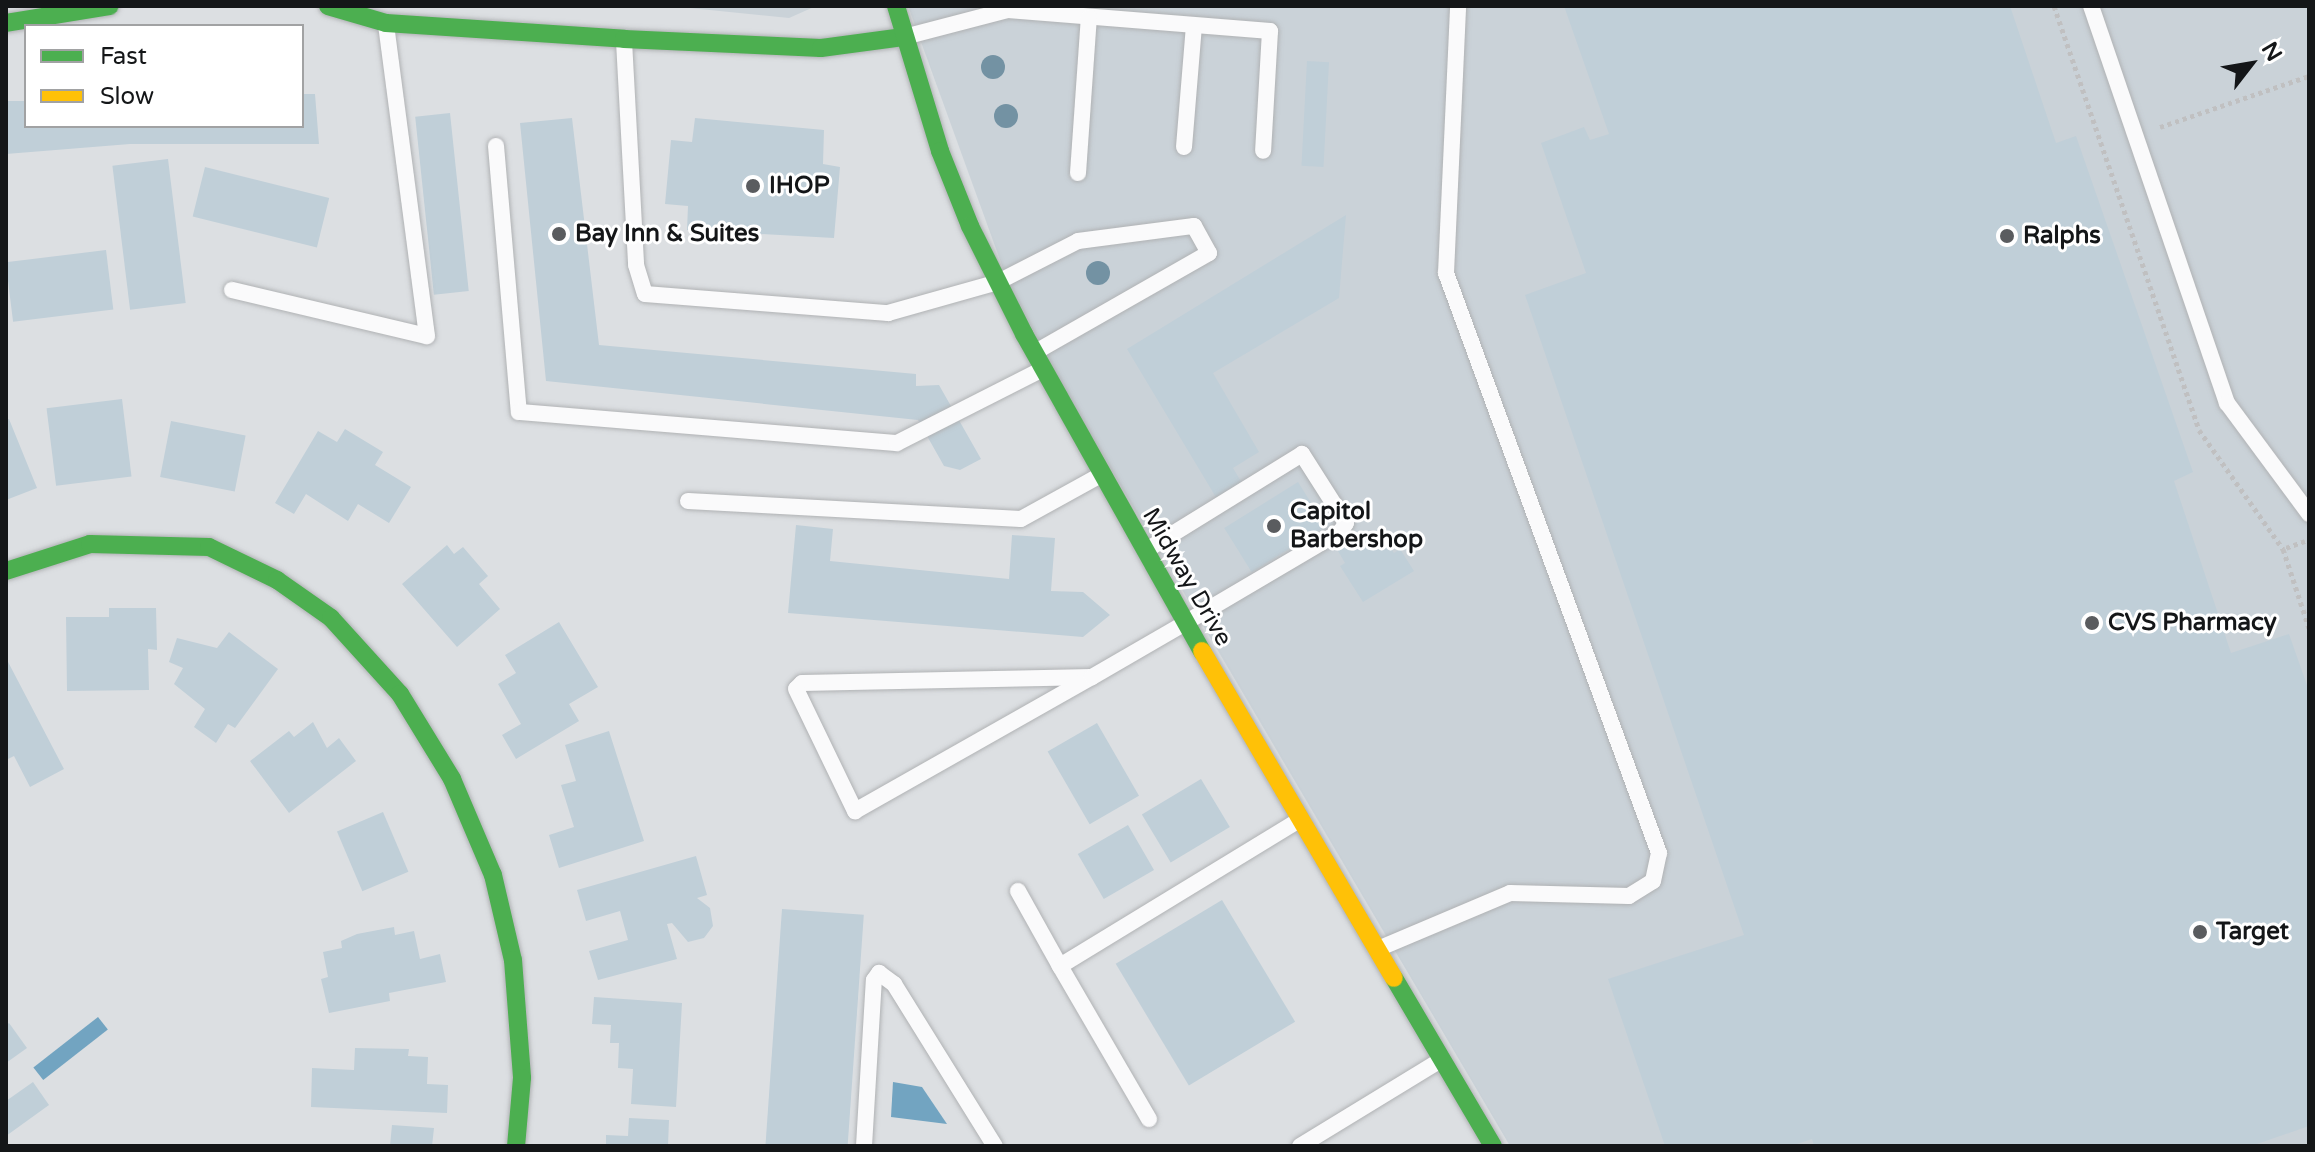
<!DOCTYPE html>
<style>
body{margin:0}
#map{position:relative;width:2315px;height:1152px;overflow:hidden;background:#dcdfe2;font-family:"Varela Round",sans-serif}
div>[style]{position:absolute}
.built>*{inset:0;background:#cad2d8}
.water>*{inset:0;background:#72a4c1;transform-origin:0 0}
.building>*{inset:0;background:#c0cfd8;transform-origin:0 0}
.path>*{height:5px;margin-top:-2.5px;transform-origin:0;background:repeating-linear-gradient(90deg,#c0c0c1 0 4px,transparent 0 8px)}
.roads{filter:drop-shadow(0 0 2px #b0b2b4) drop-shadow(0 0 2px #b0b2b4)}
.lane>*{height:16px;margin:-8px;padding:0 8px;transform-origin:8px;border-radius:8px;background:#fafafb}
.fast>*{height:18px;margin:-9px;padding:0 9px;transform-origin:9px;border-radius:9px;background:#4caf50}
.slow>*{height:18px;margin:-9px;padding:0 9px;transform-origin:9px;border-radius:9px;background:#ffc107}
.trees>*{width:24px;height:24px;margin:-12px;border-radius:50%;background:#7392a3}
.dots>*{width:22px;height:22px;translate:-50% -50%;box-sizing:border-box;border:4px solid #fff;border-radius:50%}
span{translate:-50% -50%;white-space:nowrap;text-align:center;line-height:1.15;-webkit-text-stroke:6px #fff;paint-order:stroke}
.poi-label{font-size:24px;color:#141618;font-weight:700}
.left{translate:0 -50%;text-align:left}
.street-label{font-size:24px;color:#141618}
.frame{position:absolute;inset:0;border:8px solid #141618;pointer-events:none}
.legend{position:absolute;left:24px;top:24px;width:280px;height:104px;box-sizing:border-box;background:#fff;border:2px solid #a1a2a3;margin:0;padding:10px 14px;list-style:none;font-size:24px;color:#141618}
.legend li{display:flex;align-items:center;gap:16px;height:40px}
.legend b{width:40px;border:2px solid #a1a2a3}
.north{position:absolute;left:2211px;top:24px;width:80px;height:80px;-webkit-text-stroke:6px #fff;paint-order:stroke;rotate:59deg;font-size:22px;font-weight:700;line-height:32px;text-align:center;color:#141618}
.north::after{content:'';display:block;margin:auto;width:28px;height:36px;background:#141618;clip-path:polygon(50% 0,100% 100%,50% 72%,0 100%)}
</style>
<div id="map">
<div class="built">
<i style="clip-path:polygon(670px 6px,816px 6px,789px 18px)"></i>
<i style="clip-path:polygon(908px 6px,2309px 6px,2309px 1146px,1510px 1146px,1020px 315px)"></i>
</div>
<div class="water">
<i style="left:98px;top:1017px;width:16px;height:82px;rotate:52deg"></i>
<i style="clip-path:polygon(893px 1082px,922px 1087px,947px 1124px,891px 1117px)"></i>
</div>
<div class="building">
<i style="clip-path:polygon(1564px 6px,2010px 6px,2056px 143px,2076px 136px,2193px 472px,2174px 481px,2231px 653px,2289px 634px,2309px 691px,2309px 1126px,2251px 1146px,1814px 1146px,1812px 1139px,1791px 1146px,1665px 1146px,1608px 979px,1744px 935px,1525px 295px,1586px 273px,1541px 143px,1584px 127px,1590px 140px,1609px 134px)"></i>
<i style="left:1307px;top:61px;width:22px;height:105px;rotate:3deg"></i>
<i style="clip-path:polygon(302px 94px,315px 94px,319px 144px,130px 144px,6px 154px,6px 101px,26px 101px,26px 126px,302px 126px)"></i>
<i style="left:450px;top:113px;width:179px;height:35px;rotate:84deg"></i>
<i style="clip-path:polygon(572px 118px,599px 345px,916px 374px,916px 386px,939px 385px,981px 459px,960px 470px,944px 466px,918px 420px,546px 381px,520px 123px)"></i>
<i style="clip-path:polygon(695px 118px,824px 130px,823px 164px,840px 167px,834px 238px,687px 230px,688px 206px,665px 204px,671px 140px,692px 142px)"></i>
<i style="left:168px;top:159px;width:145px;height:56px;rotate:83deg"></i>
<i style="left:205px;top:167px;width:128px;height:51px;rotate:14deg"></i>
<i style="clip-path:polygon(1346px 215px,1339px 298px,1213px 373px,1259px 452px,1233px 468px,1242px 483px,1217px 499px,1127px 349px)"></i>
<i style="left:106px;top:250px;width:60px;height:101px;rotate:83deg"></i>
<i style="left:122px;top:399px;width:78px;height:76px;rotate:83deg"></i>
<i style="clip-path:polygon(9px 419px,37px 488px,6px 500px,6px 420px)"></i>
<i style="left:171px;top:421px;width:76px;height:57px;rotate:11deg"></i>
<i style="clip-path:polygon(345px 429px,383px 452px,375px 465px,411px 487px,389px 523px,358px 504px,348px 521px,306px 494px,294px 514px,275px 503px,318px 431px,337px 442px)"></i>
<i style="left:1298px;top:482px;width:52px;height:87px;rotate:58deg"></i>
<i style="clip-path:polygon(796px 525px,833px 529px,830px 561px,1009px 579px,1012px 535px,1055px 538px,1051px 591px,1083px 592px,1110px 615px,1083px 637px,788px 613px)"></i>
<i style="clip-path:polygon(1381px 534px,1394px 553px,1400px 549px,1414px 571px,1363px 602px,1340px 566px,1345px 563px,1338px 551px,1362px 537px,1366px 543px)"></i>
<i style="clip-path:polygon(447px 545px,454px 554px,463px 547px,488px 576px,479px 584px,500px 609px,457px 647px,402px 584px)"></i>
<i style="clip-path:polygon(109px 608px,156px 608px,157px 650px,148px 649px,149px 690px,67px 691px,66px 617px,109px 617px)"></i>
<i style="clip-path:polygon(559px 622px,598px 687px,569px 704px,579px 721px,516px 759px,502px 735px,521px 724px,498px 684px,516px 673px,505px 655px)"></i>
<i style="clip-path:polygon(229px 632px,278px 669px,235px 728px,228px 724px,216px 743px,194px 727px,205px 709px,174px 684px,183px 668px,169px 662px,177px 638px,217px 648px)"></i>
<i style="clip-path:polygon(6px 658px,64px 769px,30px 787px,14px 756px,6px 760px)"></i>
<i style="clip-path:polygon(313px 722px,327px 748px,339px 738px,356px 761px,289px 813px,250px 761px,289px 731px,294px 737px)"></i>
<i style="left:1097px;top:723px;width:84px;height:57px;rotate:60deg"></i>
<i style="clip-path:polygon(609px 731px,644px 841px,559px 868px,549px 835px,574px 827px,561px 785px,576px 781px,565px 745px)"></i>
<i style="left:1201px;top:779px;width:56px;height:69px;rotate:59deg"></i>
<i style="left:383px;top:812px;width:65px;height:50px;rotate:67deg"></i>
<i style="left:1128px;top:825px;width:52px;height:58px;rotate:60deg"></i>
<i style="clip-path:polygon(696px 856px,707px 895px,697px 898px,710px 908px,713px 926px,704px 938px,688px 942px,672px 923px,667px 924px,677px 959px,598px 980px,589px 951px,628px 940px,620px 911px,586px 921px,577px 890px)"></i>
<i style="left:1222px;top:900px;width:142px;height:124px;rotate:59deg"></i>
<i style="left:782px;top:909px;width:82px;height:238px;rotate:4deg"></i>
<i style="clip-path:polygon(394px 927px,395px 935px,414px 931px,420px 959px,440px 954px,446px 982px,389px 993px,390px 1001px,329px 1013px,321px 979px,328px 977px,323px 952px,342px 948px,341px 941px,357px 934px)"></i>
<i style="clip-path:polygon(594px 997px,682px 1003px,676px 1107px,631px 1104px,633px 1069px,618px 1068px,619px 1043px,610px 1043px,611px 1025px,592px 1024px)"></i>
<i style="clip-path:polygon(9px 1023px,27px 1048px,6px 1063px,6px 1025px)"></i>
<i style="clip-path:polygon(355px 1048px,409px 1049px,408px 1056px,428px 1057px,427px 1084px,448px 1085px,447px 1113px,311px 1107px,312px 1068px,354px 1070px)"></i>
<i style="clip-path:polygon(33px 1082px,49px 1105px,6px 1136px,6px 1101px)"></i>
<i style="clip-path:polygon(629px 1118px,669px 1120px,668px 1146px,606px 1146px,606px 1135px,628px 1136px)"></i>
<i style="clip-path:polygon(392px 1125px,434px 1128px,432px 1146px,390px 1146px)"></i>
</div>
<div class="path">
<i style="left:2054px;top:6px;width:448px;rotate:71.1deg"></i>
<i style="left:2199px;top:430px;width:146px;rotate:54.8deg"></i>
<i style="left:2160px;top:127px;width:157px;rotate:-18.9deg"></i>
<i style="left:2305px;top:541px;width:23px;rotate:160deg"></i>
<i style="left:2283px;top:549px;width:83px;rotate:71.8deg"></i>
</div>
<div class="roads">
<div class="lane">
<i style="left:2091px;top:6px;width:420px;rotate:71.1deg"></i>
<i style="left:2227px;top:403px;width:138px;rotate:53.5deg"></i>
<i style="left:908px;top:36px;width:103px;rotate:-14.6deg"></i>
<i style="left:1008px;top:10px;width:263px;rotate:4.6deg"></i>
<i style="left:1270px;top:31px;width:120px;rotate:93.3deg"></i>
<i style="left:624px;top:41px;width:224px;rotate:86.9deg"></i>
<i style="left:636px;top:265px;width:30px;rotate:73deg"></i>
<i style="left:645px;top:294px;width:244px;rotate:4.5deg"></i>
<i style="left:888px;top:313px;width:114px;rotate:-15.7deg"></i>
<i style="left:998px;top:282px;width:90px;rotate:-27.1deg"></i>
<i style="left:1078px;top:241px;width:117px;rotate:-7.4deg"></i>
<i style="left:1194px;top:226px;width:31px;rotate:61deg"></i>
<i style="left:1209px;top:253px;width:198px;rotate:150.3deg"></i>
<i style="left:496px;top:146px;width:267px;rotate:85.1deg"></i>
<i style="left:519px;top:412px;width:379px;rotate:4.7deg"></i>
<i style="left:897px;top:443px;width:164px;rotate:-26.9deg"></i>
<i style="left:1184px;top:147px;width:122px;rotate:-85.3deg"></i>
<i style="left:1078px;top:173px;width:156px;rotate:-86deg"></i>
<i style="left:232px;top:290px;width:200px;rotate:13.3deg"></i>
<i style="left:427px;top:336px;width:314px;rotate:-97.5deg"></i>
<i style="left:688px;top:501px;width:333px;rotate:3.1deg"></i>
<i style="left:1021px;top:519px;width:89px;rotate:-28.9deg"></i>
<i style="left:1092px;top:677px;width:290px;rotate:178.8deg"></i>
<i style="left:802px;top:683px;width:8px;rotate:135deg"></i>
<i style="left:796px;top:689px;width:136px;rotate:64.2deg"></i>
<i style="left:855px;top:811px;width:272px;rotate:-29.5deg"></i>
<i style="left:1092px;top:677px;width:108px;rotate:-30.1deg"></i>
<i style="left:1185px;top:623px;width:181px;rotate:-30.5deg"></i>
<i style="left:1341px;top:531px;width:9px;rotate:-58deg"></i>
<i style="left:1346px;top:523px;width:82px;rotate:-122.5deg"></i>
<i style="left:1302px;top:454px;width:181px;rotate:148.3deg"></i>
<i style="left:1018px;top:891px;width:86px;rotate:60.8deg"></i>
<i style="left:1380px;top:948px;width:141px;rotate:-22.9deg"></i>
<i style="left:1510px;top:893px;width:119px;rotate:1.4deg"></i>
<i style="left:1629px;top:896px;width:28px;rotate:-32deg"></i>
<i style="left:1653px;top:881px;width:29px;rotate:-78deg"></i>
<i style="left:1659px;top:853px;width:618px;rotate:-110.17deg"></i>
<i style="left:1446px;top:273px;width:267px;rotate:-87.4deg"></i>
<i style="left:1149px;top:1119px;width:177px;rotate:-120.2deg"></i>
<i style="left:1060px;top:966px;width:279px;rotate:-31.4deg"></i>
<i style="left:864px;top:1146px;width:166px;rotate:-86.6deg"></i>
<i style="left:874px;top:980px;width:9px;rotate:-54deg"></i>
<i style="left:879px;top:973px;width:19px;rotate:36deg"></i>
<i style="left:894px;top:984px;width:191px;rotate:58.1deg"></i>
<i style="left:1300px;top:1146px;width:165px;rotate:-31.4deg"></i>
</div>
<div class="fast">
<i style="left:328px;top:6px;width:60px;rotate:16.3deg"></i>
<i style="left:386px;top:23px;width:239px;rotate:3.8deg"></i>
<i style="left:624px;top:39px;width:197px;rotate:2.6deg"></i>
<i style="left:821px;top:48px;width:83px;rotate:-7.6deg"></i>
<i style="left:896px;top:6px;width:152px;rotate:73.1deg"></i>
<i style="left:940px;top:151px;width:81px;rotate:68.2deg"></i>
<i style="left:970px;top:226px;width:121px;rotate:63.4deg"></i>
<i style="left:1024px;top:334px;width:364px;rotate:60.7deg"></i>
<i style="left:6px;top:23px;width:105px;rotate:-9.3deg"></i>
<i style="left:6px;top:571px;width:88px;rotate:-17.8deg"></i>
<i style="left:90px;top:544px;width:119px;rotate:1.4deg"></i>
<i style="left:209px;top:547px;width:76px;rotate:25.9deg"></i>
<i style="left:277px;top:580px;width:66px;rotate:35.1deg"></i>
<i style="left:331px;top:618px;width:103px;rotate:47.8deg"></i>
<i style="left:400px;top:694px;width:100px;rotate:58.5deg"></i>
<i style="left:452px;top:779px;width:104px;rotate:66.9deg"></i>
<i style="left:493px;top:875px;width:87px;rotate:76.8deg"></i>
<i style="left:513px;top:960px;width:118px;rotate:85.6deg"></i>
<i style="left:522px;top:1078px;width:68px;rotate:95deg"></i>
<i style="left:1394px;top:978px;width:195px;rotate:59.5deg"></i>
</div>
<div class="slow">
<i style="left:1202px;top:651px;width:379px;rotate:59.6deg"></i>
</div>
</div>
<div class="trees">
<i style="left:993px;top:67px"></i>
<i style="left:1006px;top:116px"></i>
<i style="left:1098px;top:273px"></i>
</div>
<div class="dots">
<i style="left:753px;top:186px;background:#5a5c5f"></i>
<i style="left:559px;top:234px;background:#5a5c5f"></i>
<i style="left:2007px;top:236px;background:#5a5c5f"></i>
<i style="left:1274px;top:526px;background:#5a5c5f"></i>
<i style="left:2092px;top:623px;background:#5a5c5f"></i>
<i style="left:2200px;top:932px;background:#5a5c5f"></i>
</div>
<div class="poi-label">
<span class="left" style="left:769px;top:186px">IHOP</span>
<span class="left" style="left:575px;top:234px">Bay Inn &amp; Suites</span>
<span class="left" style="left:2023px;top:236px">Ralphs</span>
<span class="left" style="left:1290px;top:526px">Capitol<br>Barbershop</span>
<span class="left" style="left:2108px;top:623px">CVS Pharmacy</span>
<span class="left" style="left:2216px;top:932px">Target</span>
</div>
<div class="street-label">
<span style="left:1187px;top:577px;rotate:60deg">Midway Drive</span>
</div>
<div class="frame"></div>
<ul class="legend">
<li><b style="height:10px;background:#4caf50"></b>Fast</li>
<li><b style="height:10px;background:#ffc107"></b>Slow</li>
</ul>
<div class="north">N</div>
</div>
